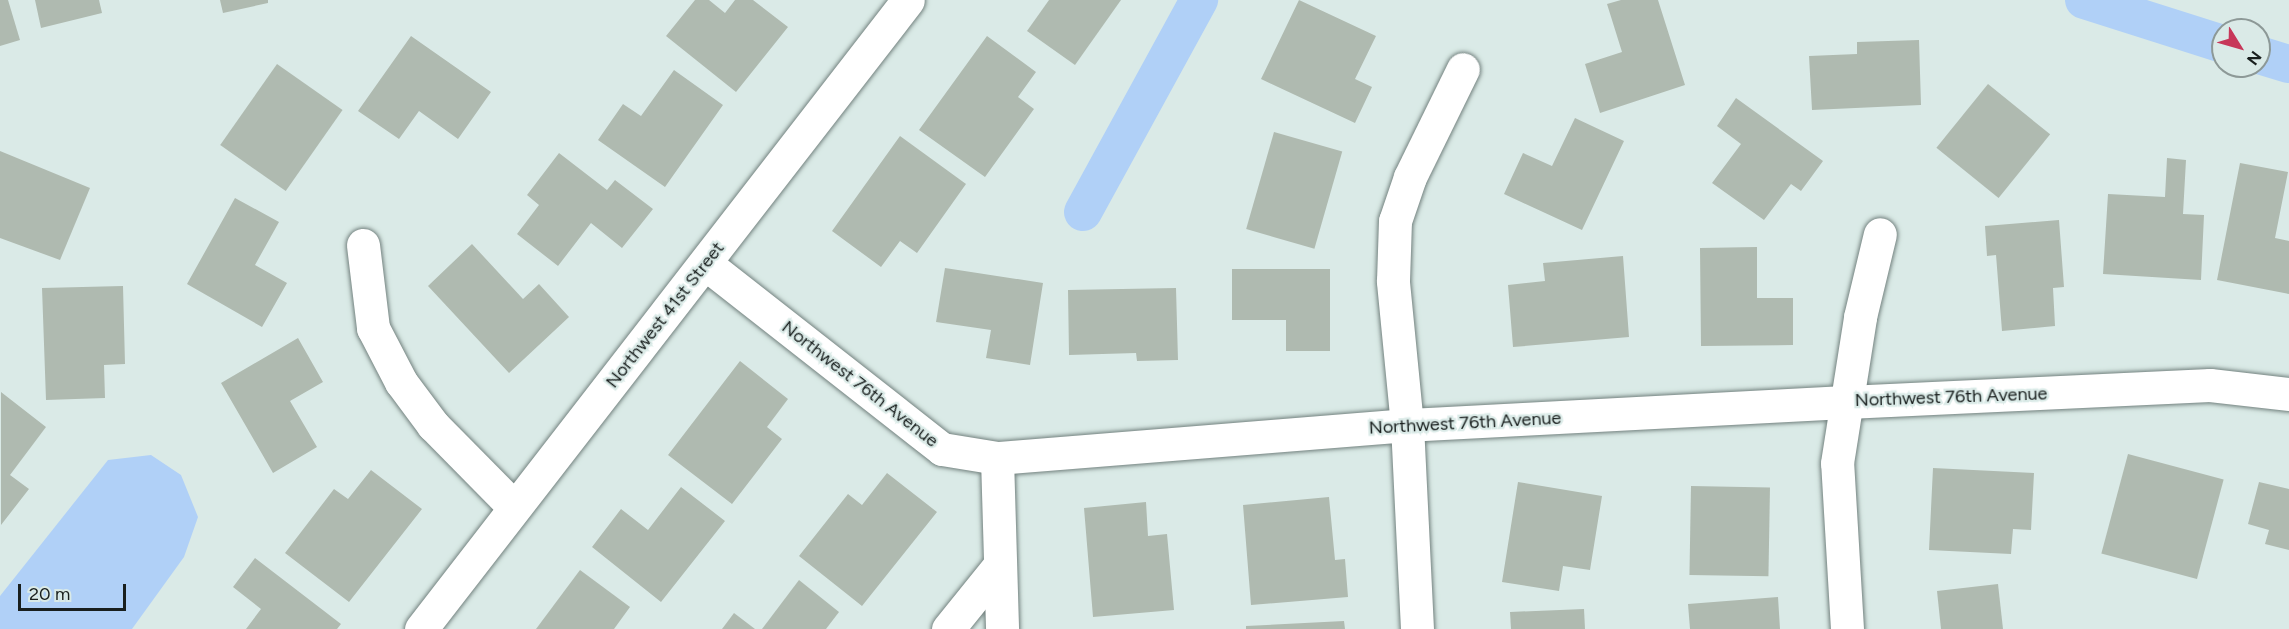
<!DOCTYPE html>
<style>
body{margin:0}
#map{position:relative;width:2289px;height:629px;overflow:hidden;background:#daeae7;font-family:Figtree,sans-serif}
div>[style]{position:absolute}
.water>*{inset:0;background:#b0d0f7}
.canal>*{height:38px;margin:-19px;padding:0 19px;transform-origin:19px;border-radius:19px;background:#b0d0f7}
.building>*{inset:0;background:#afbab0;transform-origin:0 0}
.roads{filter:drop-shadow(0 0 2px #73827f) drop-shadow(0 0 2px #73827f)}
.street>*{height:33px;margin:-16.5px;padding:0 16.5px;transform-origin:16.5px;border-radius:16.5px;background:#fff}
span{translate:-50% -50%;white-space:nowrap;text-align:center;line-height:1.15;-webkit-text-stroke:4.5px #daeae7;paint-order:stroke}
.street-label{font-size:18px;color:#191f1e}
.north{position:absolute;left:2211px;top:18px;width:60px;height:60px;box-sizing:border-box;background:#daeae7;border:2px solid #8d9997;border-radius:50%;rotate:127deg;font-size:16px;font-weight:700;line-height:24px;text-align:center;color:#191f1e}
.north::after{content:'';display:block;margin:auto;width:21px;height:27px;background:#c73759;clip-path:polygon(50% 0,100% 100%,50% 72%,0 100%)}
.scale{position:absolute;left:18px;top:584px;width:108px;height:27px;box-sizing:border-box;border:3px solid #191f1e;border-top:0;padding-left:8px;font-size:18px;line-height:21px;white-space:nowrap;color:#191f1e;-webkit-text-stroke:4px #daeae7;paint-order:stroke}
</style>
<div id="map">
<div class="water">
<i style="clip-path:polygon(151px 455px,181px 475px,198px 517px,184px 557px,132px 629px,0 629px,0 596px,108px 460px)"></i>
</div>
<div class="canal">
<i style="left:2084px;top:0;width:146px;rotate:17.6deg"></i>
<i style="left:2259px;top:55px;width:31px;rotate:17deg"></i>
<i style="left:1083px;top:212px;width:242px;rotate:-61.3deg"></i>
</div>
<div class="building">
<i style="clip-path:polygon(0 0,8px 0,20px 40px,0 46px)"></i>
<i style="clip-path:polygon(35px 0,99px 0,102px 13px,41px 28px)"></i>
<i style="clip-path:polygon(220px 0,268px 0,268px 3px,223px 13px)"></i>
<i style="clip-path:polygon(695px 0,709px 0,725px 13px,735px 0,753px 0,788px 27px,736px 92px,666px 36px)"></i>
<i style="clip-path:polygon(1049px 0,1121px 0,1075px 65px,1027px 31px)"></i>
<i style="clip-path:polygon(1299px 0,1376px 36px,1355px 79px,1372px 87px,1355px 123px,1261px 79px)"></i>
<i style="clip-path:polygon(1621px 0,1658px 0,1685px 85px,1600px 113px,1585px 64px,1622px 52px,1607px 4px)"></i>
<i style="clip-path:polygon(411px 36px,491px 92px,458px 139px,419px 111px,399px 139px,358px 111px)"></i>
<i style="clip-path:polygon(987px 36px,1036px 72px,1018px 97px,1034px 109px,985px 177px,919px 130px)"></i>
<i style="clip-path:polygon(1919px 40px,1921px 105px,1812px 110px,1809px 56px,1857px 54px,1857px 42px)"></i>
<i style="left:277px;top:64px;width:80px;height:99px;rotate:35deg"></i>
<i style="clip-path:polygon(674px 70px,723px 105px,665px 187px,598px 140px,623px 104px,641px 116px)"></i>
<i style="left:1988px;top:84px;width:80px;height:82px;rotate:39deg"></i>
<i style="clip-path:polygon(1736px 98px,1823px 161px,1801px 191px,1791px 184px,1764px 220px,1712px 183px,1741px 144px,1717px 126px)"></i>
<i style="clip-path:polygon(1575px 118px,1624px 141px,1582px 230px,1504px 194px,1523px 153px,1552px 166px)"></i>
<i style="left:1274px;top:132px;width:71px;height:101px;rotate:16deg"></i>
<i style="clip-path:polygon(900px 136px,966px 184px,917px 253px,900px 241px,881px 267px,832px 231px)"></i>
<i style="clip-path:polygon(0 151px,90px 188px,60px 260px,0 238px)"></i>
<i style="clip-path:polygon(559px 153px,607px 190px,615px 180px,653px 209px,622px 248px,591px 223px,558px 266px,517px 234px,539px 205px,527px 195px)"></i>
<i style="clip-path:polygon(2167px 158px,2186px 160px,2183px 214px,2204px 215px,2201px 280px,2103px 274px,2108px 194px,2165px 197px)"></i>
<i style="clip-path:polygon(2240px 163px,2288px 172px,2275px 238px,2289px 241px,2289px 294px,2217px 280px)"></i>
<i style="clip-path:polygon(235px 198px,279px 222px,255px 265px,287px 283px,262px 327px,187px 284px)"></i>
<i style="clip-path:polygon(2059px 220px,2064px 287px,2053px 288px,2055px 326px,2002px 331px,1996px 255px,1987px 256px,1985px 226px)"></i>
<i style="clip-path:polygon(472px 244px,523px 299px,539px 284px,569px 317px,509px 373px,428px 286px)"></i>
<i style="clip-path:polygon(1757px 247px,1757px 298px,1793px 298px,1793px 345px,1701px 346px,1700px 248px)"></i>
<i style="clip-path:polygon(1623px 256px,1629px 337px,1513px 347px,1508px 285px,1545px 281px,1543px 263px)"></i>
<i style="clip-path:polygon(945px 268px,1043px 283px,1030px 365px,986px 358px,991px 330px,936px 322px)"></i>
<i style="clip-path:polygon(1232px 269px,1330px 269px,1330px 351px,1286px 351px,1286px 320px,1232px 320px)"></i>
<i style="clip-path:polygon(123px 286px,125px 364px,104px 365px,105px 398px,46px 400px,42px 288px)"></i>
<i style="clip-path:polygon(1176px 288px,1178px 360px,1137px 361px,1136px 353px,1069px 355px,1068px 290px)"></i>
<i style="clip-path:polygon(298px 338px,323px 382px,290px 401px,317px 447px,273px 473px,221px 383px)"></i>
<i style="clip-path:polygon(740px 361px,788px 399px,767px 427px,782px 439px,732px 504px,668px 455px)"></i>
<i style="clip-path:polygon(1px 392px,46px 427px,10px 475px,29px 489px,1px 525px)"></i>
<i style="left:2128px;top:454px;width:99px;height:103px;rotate:15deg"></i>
<i style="clip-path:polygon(1933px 468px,2034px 473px,2031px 530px,2013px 529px,2011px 554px,1929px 550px)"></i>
<i style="clip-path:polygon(371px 470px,422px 509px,349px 602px,285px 553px,334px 489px,348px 499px)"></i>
<i style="clip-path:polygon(887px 473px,937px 512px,862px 606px,799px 556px,848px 494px,862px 505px)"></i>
<i style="clip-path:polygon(1518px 482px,1602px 496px,1590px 570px,1563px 566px,1559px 591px,1502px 582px)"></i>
<i style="clip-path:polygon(2259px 482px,2289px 489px,2289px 550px,2265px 544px,2269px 530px,2248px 524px)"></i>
<i style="left:1691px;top:486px;width:79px;height:89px;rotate:1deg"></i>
<i style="clip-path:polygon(681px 487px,725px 521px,661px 602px,592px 547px,621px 509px,648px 530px)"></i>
<i style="clip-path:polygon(1329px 497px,1335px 560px,1345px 559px,1348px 597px,1251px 605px,1243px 505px)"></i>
<i style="clip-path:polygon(1146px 502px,1148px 536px,1167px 534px,1174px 610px,1093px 617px,1084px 508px)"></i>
<i style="clip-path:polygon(255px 558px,341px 624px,337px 629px,246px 629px,261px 609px,233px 587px)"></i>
<i style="clip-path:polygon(580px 570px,630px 607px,614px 629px,536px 629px)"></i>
<i style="clip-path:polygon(799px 580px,839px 612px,826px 629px,762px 629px)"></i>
<i style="clip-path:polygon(1998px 584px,2003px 629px,1941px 629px,1937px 591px)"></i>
<i style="clip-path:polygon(1778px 597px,1780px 629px,1690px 629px,1688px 604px)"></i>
<i style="clip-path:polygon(1584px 609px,1585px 629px,1511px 629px,1510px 612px)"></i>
<i style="clip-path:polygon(734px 613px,755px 629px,722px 629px)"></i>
<i style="clip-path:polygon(1344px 621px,1345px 629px,1246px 629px,1246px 626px)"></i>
</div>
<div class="roads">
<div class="street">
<i style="left:363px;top:245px;width:84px;rotate:83.1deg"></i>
<i style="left:373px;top:328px;width:61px;rotate:62.6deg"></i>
<i style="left:401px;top:382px;width:54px;rotate:53.3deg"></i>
<i style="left:433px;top:425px;width:114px;rotate:45.4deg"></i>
<i style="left:706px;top:264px;width:300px;rotate:38.1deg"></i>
<i style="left:942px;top:449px;width:56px;rotate:9.3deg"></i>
<i style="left:997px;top:458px;width:411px;rotate:-4.6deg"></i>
<i style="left:1407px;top:425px;width:441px;rotate:-3deg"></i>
<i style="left:1847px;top:402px;width:363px;rotate:-2.7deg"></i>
<i style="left:2210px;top:385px;width:80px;rotate:6.5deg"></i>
<i style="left:997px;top:458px;width:171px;rotate:88.3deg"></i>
<i style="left:421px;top:629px;width:795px;rotate:-52.25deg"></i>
<i style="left:948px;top:629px;width:80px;rotate:-51.1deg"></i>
<i style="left:1417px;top:629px;width:204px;rotate:-92.8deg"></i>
<i style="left:1407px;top:425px;width:145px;rotate:-95.6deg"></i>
<i style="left:1393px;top:281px;width:60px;rotate:-88.1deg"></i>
<i style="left:1395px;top:221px;width:46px;rotate:-71.2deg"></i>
<i style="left:1410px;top:177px;width:120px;rotate:-63.9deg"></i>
<i style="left:1847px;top:629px;width:166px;rotate:-93.4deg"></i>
<i style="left:1837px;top:463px;width:148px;rotate:-81deg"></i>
<i style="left:1860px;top:317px;width:85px;rotate:-76.5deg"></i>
</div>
</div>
<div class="street-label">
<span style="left:665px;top:315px;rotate:-52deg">Northwest 41st Street</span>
<span style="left:860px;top:384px;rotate:38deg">Northwest 76th Avenue</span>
<span style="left:1951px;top:397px;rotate:-2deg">Northwest 76th Avenue</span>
<span style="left:1465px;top:423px;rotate:-3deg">Northwest 76th Avenue</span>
</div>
<div class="north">N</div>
<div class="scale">20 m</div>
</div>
